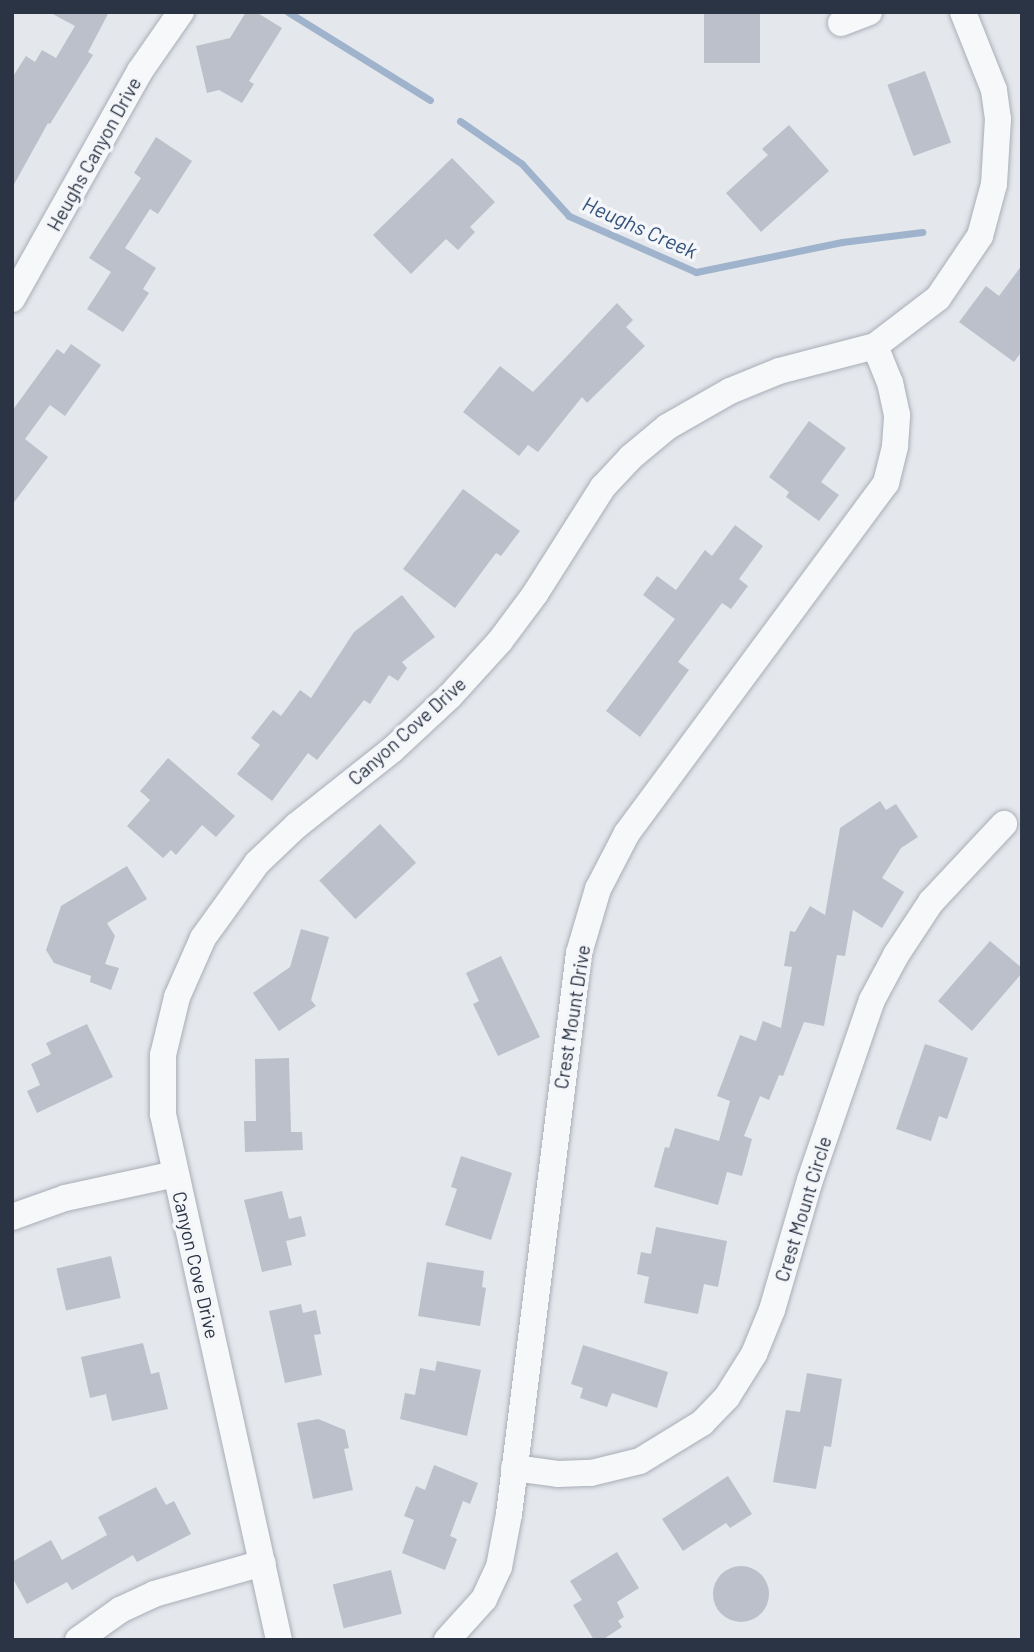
<!DOCTYPE html>
<style>
body{margin:0}
#map{position:relative;width:1034px;height:1652px;overflow:hidden;background:#e4e7ec;font-family:Barlow,sans-serif}
div>[style]{position:absolute}
.stream>*{height:7px;margin:-3.5px;padding:0 3.5px;transform-origin:3.5px;border-radius:3.5px;background:#9fb4cc}
.building>*{inset:0;background:#bbc0ca;transform-origin:0 0}
.round{border-radius:50%}
.roads{filter:drop-shadow(0 0 2px #a9aeb7) drop-shadow(0 0 2px #a9aeb7)}
.minor>*{height:26px;margin:-13px;padding:0 13px;transform-origin:13px;border-radius:13px;background:#f7f8fa}
span{translate:-50% -50%;white-space:nowrap;text-align:center;line-height:1.15;-webkit-text-stroke:7px #f4f6f9;paint-order:stroke}
.street-label{font-size:19px;color:#2b3445}
.water-label{font-size:21px;color:#34527a;font-style:italic}
.frame{position:absolute;inset:0;border:14px solid #2b3445;pointer-events:none}
</style>
<div id="map">
<div class="stream">
<i style="left:288px;top:12px;width:167px;rotate:31.8deg"></i>
<i style="left:460px;top:121px;width:75px;rotate:34.7deg"></i>
<i style="left:522px;top:164px;width:70px;rotate:47.9deg"></i>
<i style="left:569px;top:216px;width:139px;rotate:23.8deg"></i>
<i style="left:696px;top:272px;width:149px;rotate:-11.6deg"></i>
<i style="left:842px;top:242px;width:81px;rotate:-7.1deg"></i>
</div>
<div class="building">
<i style="clip-path:polygon(49px 12px,109px 12px,88px 52px,93px 55px,50px 124px,48px 123px,12px 188px,12px 78px,26px 56px,35px 62px,42px 50px,56px 58px,75px 26px)"></i>
<i style="clip-path:polygon(246px 12px,256px 12px,282px 28px,249px 81px,254px 84px,242px 103px,219px 90px,207px 93px,196px 46px,230px 38px)"></i>
<i style="left:704px;top:12px;width:56px;height:51px"></i>
<i style="left:925px;top:71px;width:76px;height:40px;rotate:70deg"></i>
<i style="clip-path:polygon(789px 125px,829px 171px,761px 232px,726px 193px,768px 155px,762px 149px)"></i>
<i style="clip-path:polygon(156px 137px,192px 161px,158px 214px,150px 209px,125px 248px,156px 268px,143px 289px,149px 293px,123px 332px,87px 309px,111px 272px,89px 258px,141px 178px,134px 173px)"></i>
<i style="clip-path:polygon(452px 158px,495px 202px,470px 227px,475px 232px,458px 250px,446px 239px,411px 274px,373px 235px)"></i>
<i style="clip-path:polygon(1022px 265px,1022px 351px,1014px 362px,959px 322px,986px 286px,999px 296px)"></i>
<i style="clip-path:polygon(617px 303px,633px 320px,626px 327px,645px 346px,587px 403px,582px 397px,538px 452px,528px 445px,519px 456px,463px 412px,500px 366px,533px 392px)"></i>
<i style="clip-path:polygon(71px 344px,101px 365px,65px 416px,50px 405px,25px 439px,48px 457px,12px 505px,12px 411px,57px 349px,64px 354px)"></i>
<i style="clip-path:polygon(809px 421px,846px 448px,821px 482px,839px 495px,819px 521px,786px 497px,789px 492px,769px 477px)"></i>
<i style="clip-path:polygon(463px 489px,520px 531px,501px 556px,496px 553px,455px 608px,403px 569px)"></i>
<i style="clip-path:polygon(735px 525px,763px 546px,739px 579px,748px 586px,731px 609px,722px 603px,678px 662px,689px 670px,640px 737px,606px 711px,675px 619px,643px 595px,657px 576px,676px 590px,705px 550px,712px 556px)"></i>
<i style="clip-path:polygon(402px 595px,435px 637px,402px 662px,407px 668px,398px 681px,389px 675px,370px 704px,364px 700px,317px 760px,308px 753px,272px 801px,237px 774px,260px 745px,251px 738px,273px 710px,281px 716px,300px 690px,311px 698px,354px 632px)"></i>
<i style="clip-path:polygon(168px 758px,235px 816px,216px 837px,202px 825px,176px 855px,171px 850px,163px 858px,127px 826px,150px 800px,140px 791px)"></i>
<i style="clip-path:polygon(880px 801px,886px 810px,896px 804px,918px 837px,901px 848px,882px 878px,904px 892px,882px 928px,853px 910px,845px 956px,837px 955px,824px 1026px,804px 1022px,783px 1076px,779px 1075px,769px 1100px,760px 1096px,744px 1136px,752px 1139px,742px 1176px,727px 1172px,718px 1205px,654px 1187px,665px 1147px,669px 1148px,675px 1128px,719px 1141px,730px 1101px,717px 1096px,740px 1035px,756px 1041px,763px 1021px,781px 1028px,792px 967px,784px 966px,790px 931px,795px 932px,810px 906px,825px 915px,840px 828px)"></i>
<i style="left:380px;top:824px;width:53px;height:83px;rotate:47deg"></i>
<i style="clip-path:polygon(127px 866px,147px 899px,107px 923px,115px 936px,105px 964px,119px 968px,111px 990px,90px 982px,91px 976px,54px 963px,46px 950px,61px 906px)"></i>
<i style="clip-path:polygon(301px 929px,329px 937px,311px 1000px,316px 1006px,279px 1031px,253px 993px,290px 967px)"></i>
<i style="clip-path:polygon(990px 941px,1022px 968px,1022px 973px,972px 1031px,938px 1001px)"></i>
<i style="clip-path:polygon(501px 956px,540px 1037px,498px 1056px,473px 1004px,479px 1001px,466px 973px)"></i>
<i style="clip-path:polygon(87px 1024px,113px 1077px,37px 1113px,27px 1091px,40px 1085px,31px 1064px,51px 1054px,46px 1043px)"></i>
<i style="clip-path:polygon(925px 1044px,968px 1058px,947px 1119px,939px 1116px,931px 1141px,896px 1129px)"></i>
<i style="clip-path:polygon(289px 1058px,291px 1132px,302px 1132px,303px 1150px,245px 1152px,244px 1121px,256px 1121px,255px 1059px)"></i>
<i style="clip-path:polygon(461px 1156px,512px 1173px,491px 1240px,445px 1225px,457px 1189px,451px 1187px)"></i>
<i style="clip-path:polygon(282px 1191px,289px 1219px,301px 1216px,306px 1236px,286px 1241px,292px 1265px,262px 1272px,244px 1200px)"></i>
<i style="clip-path:polygon(656px 1227px,727px 1241px,718px 1287px,704px 1284px,698px 1314px,644px 1303px,649px 1277px,637px 1274px,641px 1252px,651px 1254px)"></i>
<i style="left:111px;top:1256px;width:43px;height:56px;rotate:77deg"></i>
<i style="clip-path:polygon(427px 1262px,484px 1271px,482px 1287px,486px 1288px,480px 1326px,418px 1316px)"></i>
<i style="clip-path:polygon(301px 1304px,303px 1313px,316px 1310px,321px 1334px,314px 1335px,322px 1375px,285px 1383px,269px 1311px)"></i>
<i style="clip-path:polygon(143px 1343px,151px 1374px,159px 1372px,168px 1409px,112px 1421px,106px 1394px,90px 1398px,81px 1357px)"></i>
<i style="clip-path:polygon(583px 1345px,668px 1372px,657px 1408px,612px 1393px,607px 1407px,580px 1398px,583px 1388px,571px 1384px)"></i>
<i style="clip-path:polygon(437px 1361px,481px 1370px,467px 1436px,400px 1419px,405px 1393px,415px 1395px,420px 1368px,435px 1371px)"></i>
<i style="clip-path:polygon(807px 1373px,842px 1379px,831px 1447px,824px 1446px,816px 1489px,773px 1482px,786px 1410px,800px 1412px)"></i>
<i style="clip-path:polygon(318px 1419px,345px 1430px,349px 1448px,344px 1449px,353px 1490px,313px 1499px,297px 1423px)"></i>
<i style="clip-path:polygon(434px 1465px,478px 1483px,470px 1504px,463px 1501px,450px 1536px,457px 1539px,445px 1570px,402px 1553px,414px 1520px,404px 1516px,416px 1486px,425px 1490px)"></i>
<i style="clip-path:polygon(728px 1476px,752px 1514px,730px 1528px,726px 1523px,683px 1551px,662px 1519px)"></i>
<i style="clip-path:polygon(156px 1487px,166px 1505px,174px 1501px,191px 1534px,137px 1562px,133px 1555px,72px 1590px,67px 1582px,27px 1604px,12px 1577px,12px 1562px,51px 1540px,62px 1560px,107px 1535px,98px 1517px)"></i>
<i style="clip-path:polygon(617px 1552px,639px 1588px,617px 1602px,624px 1617px,618px 1621px,622px 1627px,602px 1640px,594px 1640px,573px 1605px,582px 1600px,570px 1581px)"></i>
<i class="round" style="left:713px;top:1566px;width:56px;height:56px"></i>
<i style="left:391px;top:1570px;width:45px;height:60px;rotate:76deg"></i>
</div>
<div class="roads">
<div class="minor">
<i style="left:841px;top:23px;width:30px;rotate:-21deg"></i>
<i style="left:12px;top:299px;width:261px;rotate:-60.7deg"></i>
<i style="left:140px;top:71px;width:72px;rotate:-55.2deg"></i>
<i style="left:12px;top:1217px;width:56px;rotate:-19.7deg"></i>
<i style="left:65px;top:1198px;width:113px;rotate:-12.3deg"></i>
<i style="left:514px;top:1468px;width:44px;rotate:7.8deg"></i>
<i style="left:558px;top:1474px;width:33px;rotate:-2deg"></i>
<i style="left:591px;top:1473px;width:50px;rotate:-13.8deg"></i>
<i style="left:640px;top:1461px;width:73px;rotate:-31.5deg"></i>
<i style="left:702px;top:1423px;width:36px;rotate:-46deg"></i>
<i style="left:727px;top:1397px;width:51px;rotate:-57.9deg"></i>
<i style="left:754px;top:1354px;width:48px;rotate:-67.8deg"></i>
<i style="left:772px;top:1310px;width:135px;rotate:-73.7deg"></i>
<i style="left:810px;top:1180px;width:190px;rotate:-71deg"></i>
<i style="left:872px;top:1000px;width:51px;rotate:-61.9deg"></i>
<i style="left:896px;top:955px;width:64px;rotate:-56.6deg"></i>
<i style="left:931px;top:902px;width:107px;rotate:-46.9deg"></i>
<i style="left:78px;top:1640px;width:52px;rotate:-35.5deg"></i>
<i style="left:120px;top:1610px;width:38px;rotate:-25deg"></i>
<i style="left:154px;top:1594px;width:113px;rotate:-15.9deg"></i>
<i style="left:279px;top:1640px;width:539px;rotate:-102.44deg"></i>
<i style="left:163px;top:1114px;width:59px;rotate:-90deg"></i>
<i style="left:163px;top:1055px;width:60px;rotate:-76.4deg"></i>
<i style="left:177px;top:997px;width:64px;rotate:-66.2deg"></i>
<i style="left:203px;top:938px;width:92px;rotate:-54.2deg"></i>
<i style="left:257px;top:863px;width:54px;rotate:-43.5deg"></i>
<i style="left:296px;top:826px;width:122px;rotate:-38.4deg"></i>
<i style="left:392px;top:750px;width:79px;rotate:-43deg"></i>
<i style="left:450px;top:696px;width:74px;rotate:-47.7deg"></i>
<i style="left:500px;top:641px;width:59px;rotate:-53.3deg"></i>
<i style="left:535px;top:594px;width:127px;rotate:-57.6deg"></i>
<i style="left:603px;top:487px;width:41px;rotate:-47deg"></i>
<i style="left:631px;top:457px;width:47px;rotate:-39.8deg"></i>
<i style="left:667px;top:427px;width:73px;rotate:-29.7deg"></i>
<i style="left:730px;top:391px;width:53px;rotate:-22.2deg"></i>
<i style="left:779px;top:371px;width:99px;rotate:-14.6deg"></i>
<i style="left:875px;top:346px;width:79px;rotate:-37.3deg"></i>
<i style="left:938px;top:298px;width:75px;rotate:-55.9deg"></i>
<i style="left:980px;top:236px;width:54px;rotate:-74.9deg"></i>
<i style="left:994px;top:184px;width:65px;rotate:-86.5deg"></i>
<i style="left:998px;top:119px;width:29px;rotate:-98deg"></i>
<i style="left:994px;top:90px;width:84px;rotate:-111.7deg"></i>
<i style="left:447px;top:1640px;width:55px;rotate:-47.9deg"></i>
<i style="left:484px;top:1599px;width:35px;rotate:-65deg"></i>
<i style="left:499px;top:1567px;width:54px;rotate:-79.3deg"></i>
<i style="left:509px;top:1514px;width:565px;rotate:-82.89deg"></i>
<i style="left:579px;top:953px;width:67px;rotate:-73.5deg"></i>
<i style="left:598px;top:889px;width:63px;rotate:-62.6deg"></i>
<i style="left:627px;top:833px;width:435px;rotate:-53.5deg"></i>
<i style="left:886px;top:483px;width:38px;rotate:-76deg"></i>
<i style="left:895px;top:446px;width:31px;rotate:-86deg"></i>
<i style="left:897px;top:415px;width:33px;rotate:-102deg"></i>
<i style="left:890px;top:383px;width:40px;rotate:-112deg"></i>
</div>
</div>
<div class="street-label">
<span style="left:94px;top:154px;rotate:-61deg">Heughs Canyon Drive</span>
<span style="left:407px;top:731px;rotate:-42deg">Canyon Cove Drive</span>
<span style="left:572px;top:1017px;rotate:-81deg">Crest Mount Drive</span>
<span style="left:803px;top:1209px;rotate:-73deg">Crest Mount Circle</span>
<span style="left:196px;top:1265px;rotate:77deg">Canyon Cove Drive</span>
</div>
<div class="water-label">
<span style="left:640px;top:227px;rotate:24deg">Heughs Creek</span>
</div>
<div class="frame"></div>
</div>
